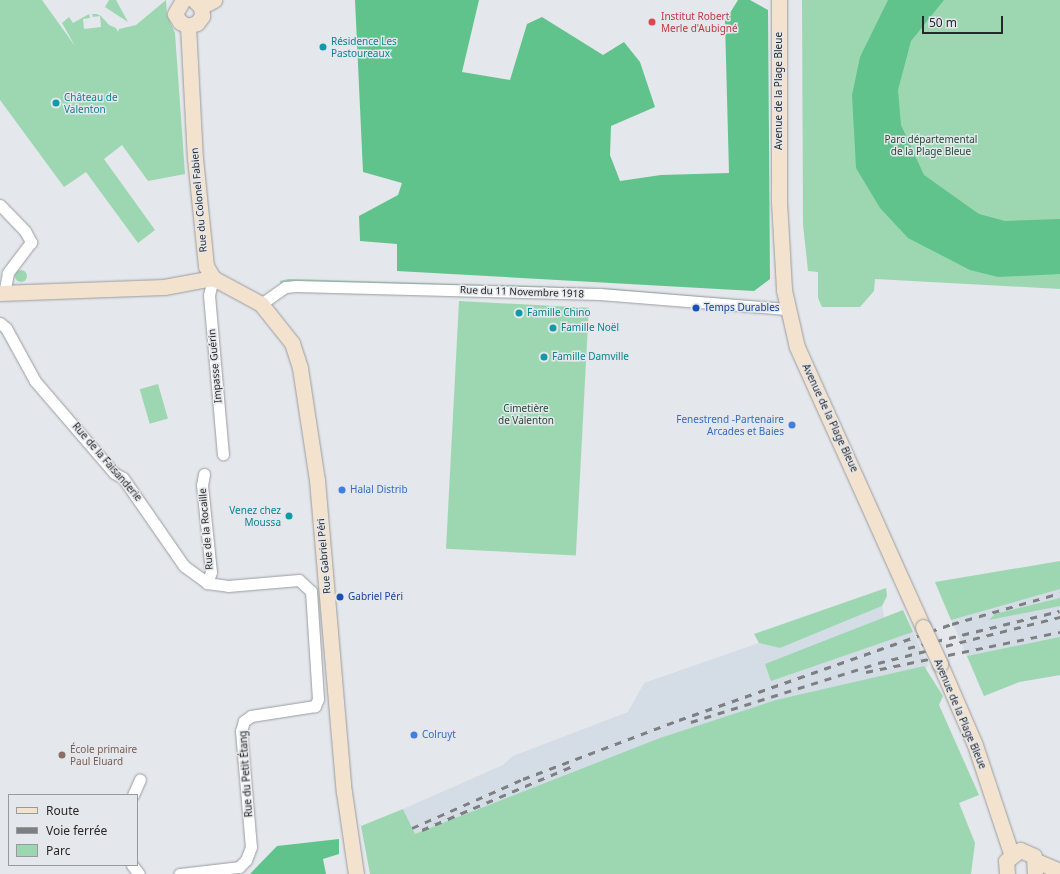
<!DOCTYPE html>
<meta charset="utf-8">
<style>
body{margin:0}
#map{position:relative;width:1060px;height:874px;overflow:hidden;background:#e4e7eb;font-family:"Noto Sans",sans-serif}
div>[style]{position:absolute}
.built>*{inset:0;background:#d4dce6}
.green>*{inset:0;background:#9dd7b2;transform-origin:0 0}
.round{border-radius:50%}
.forest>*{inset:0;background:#60c38b}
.roads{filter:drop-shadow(0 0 1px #999ca0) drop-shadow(0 0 1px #999ca0)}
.street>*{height:11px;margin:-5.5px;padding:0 5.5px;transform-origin:5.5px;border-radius:5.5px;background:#fff}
.secondary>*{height:15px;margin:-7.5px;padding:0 7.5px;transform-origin:7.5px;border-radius:7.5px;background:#f3e2ce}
.rail>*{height:3px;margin-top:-1.5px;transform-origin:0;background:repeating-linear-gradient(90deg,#7d7f81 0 7px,transparent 0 14px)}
.bridges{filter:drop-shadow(0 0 1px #999ca0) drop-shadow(0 0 1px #999ca0)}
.secondary-bridge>*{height:15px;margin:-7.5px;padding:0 7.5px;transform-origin:7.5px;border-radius:7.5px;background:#f3e2ce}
.dots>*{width:11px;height:11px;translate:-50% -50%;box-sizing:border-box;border:2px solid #e4e7eb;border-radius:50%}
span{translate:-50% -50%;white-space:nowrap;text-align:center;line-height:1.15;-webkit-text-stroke:3px #e4e7eb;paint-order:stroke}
.health-label{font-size:10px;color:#be3a42}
.left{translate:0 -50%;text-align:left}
.culture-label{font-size:10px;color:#0d838f}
.right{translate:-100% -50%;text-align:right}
.street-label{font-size:10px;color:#272829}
.park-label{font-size:10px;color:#224b33}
.transit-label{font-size:10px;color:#164399}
.shop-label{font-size:10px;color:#366cbe}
.education-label{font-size:10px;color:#785e54}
.legend{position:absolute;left:8px;top:794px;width:130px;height:72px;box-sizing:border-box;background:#e4e7eb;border:1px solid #989b9d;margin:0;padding:5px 7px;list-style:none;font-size:12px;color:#272829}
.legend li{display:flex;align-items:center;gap:8px;height:20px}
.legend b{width:20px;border:1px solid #989b9d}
.scale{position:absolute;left:922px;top:16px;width:81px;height:18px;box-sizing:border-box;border:2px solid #272829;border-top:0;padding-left:5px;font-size:12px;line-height:14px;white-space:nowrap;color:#272829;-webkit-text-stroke:3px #e4e7eb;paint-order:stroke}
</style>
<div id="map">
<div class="built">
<i style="clip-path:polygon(1060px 563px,1060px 675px,1019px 682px,984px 696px,935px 582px)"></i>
<i style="clip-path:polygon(882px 606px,889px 640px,913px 632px,928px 665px,926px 669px,433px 874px,403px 809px,503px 765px,513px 756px,628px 712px,644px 683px,759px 643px,780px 648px)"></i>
</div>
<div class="green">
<i style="clip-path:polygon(0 0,42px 0,75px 46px,62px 23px,69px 17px,73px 23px,89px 14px,90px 18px,83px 19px,84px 29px,101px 27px,100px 16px,93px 17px,92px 14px,97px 14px,101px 16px,109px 25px,116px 28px,118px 32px,119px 29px,136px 25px,166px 0,167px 15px,175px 33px,185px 174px,148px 181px,122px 145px,104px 159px,155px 230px,138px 243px,86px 172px,64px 187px,0 100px)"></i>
<i style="clip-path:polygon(109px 0,116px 0,128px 22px,105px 7px)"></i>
<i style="clip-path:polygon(802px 0,1060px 0,1060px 289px,875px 279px,874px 291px,860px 307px,822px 307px,818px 298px,818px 272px,808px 271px,803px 224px)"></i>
<i class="round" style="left:15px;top:270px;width:12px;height:12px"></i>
<i style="clip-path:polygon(289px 279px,486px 285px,485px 289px,281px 286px,280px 281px)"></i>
<i style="left:501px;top:285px;width:95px;height:4px;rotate:2deg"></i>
<i style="left:603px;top:288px;width:150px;height:4px;rotate:5deg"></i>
<i style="left:459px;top:301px;width:130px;height:248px;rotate:3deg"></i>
<i style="left:158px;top:384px;width:36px;height:19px;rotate:74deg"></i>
<i style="clip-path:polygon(1060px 561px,1060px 589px,951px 620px,935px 582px)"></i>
<i style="clip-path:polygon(886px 588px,887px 596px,882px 606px,780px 648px,759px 643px,754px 634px)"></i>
<i style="clip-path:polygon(1060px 598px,1060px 606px,989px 620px,995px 614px)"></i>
<i style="clip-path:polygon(903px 610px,913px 632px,771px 681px,765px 664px)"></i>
<i style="clip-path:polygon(1060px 637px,1060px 675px,1019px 682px,984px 696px,967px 656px)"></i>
<i style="clip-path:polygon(924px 666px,943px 696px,939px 705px,979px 795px,959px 803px,975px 843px,971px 874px,370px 874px,361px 826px,403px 809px,415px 834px,660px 738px,776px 700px)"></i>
</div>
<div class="forest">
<i style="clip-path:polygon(355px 0,479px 0,462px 72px,510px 80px,527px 24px,542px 17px,603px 55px,624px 42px,640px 62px,655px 107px,611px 126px,610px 155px,620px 181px,661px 175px,729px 173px,725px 21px,738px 0,750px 0,768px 10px,770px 279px,754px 291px,397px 271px,397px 244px,360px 241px,359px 216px,398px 195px,402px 183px,363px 172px)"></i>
<i style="clip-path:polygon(888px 0,944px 0,911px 41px,898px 90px,901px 125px,924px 175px,979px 214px,1005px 221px,1060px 219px,1060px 274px,998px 277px,970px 270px,908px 238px,880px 208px,856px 168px,852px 95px,860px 57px)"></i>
<i style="clip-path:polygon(339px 839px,339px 854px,323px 859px,326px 874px,250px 874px,277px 846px)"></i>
</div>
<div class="roads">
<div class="street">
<i style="left:0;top:205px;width:36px;rotate:46deg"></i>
<i style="left:25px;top:231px;width:13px;rotate:61deg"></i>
<i style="left:31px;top:242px;width:39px;rotate:127deg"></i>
<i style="left:8px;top:273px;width:20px;rotate:101deg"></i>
<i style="left:213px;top:278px;width:17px;rotate:103deg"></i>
<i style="left:209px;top:295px;width:160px;rotate:85deg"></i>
<i style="left:261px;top:304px;width:29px;rotate:-35deg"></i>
<i style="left:285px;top:287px;width:11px;rotate:-5deg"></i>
<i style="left:296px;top:286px;width:304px;rotate:1.5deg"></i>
<i style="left:600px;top:294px;width:189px;rotate:4.6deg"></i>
<i style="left:0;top:323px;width:8px;rotate:40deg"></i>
<i style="left:6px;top:328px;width:60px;rotate:61.3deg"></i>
<i style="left:35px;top:381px;width:121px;rotate:49.3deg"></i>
<i style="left:114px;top:473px;width:10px;rotate:29deg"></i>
<i style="left:123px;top:478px;width:107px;rotate:55.3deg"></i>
<i style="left:184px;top:566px;width:29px;rotate:36deg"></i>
<i style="left:207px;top:583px;width:21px;rotate:8deg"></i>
<i style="left:228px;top:586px;width:71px;rotate:-4.8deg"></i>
<i style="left:299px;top:580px;width:16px;rotate:43deg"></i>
<i style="left:311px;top:591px;width:108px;rotate:86.3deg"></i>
<i style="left:318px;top:699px;width:8px;rotate:113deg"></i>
<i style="left:315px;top:706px;width:65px;rotate:171.1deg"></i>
<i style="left:251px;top:716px;width:9px;rotate:144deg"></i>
<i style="left:244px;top:721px;width:10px;rotate:107deg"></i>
<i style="left:241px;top:731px;width:116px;rotate:85.1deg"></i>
<i style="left:251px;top:847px;width:14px;rotate:111deg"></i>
<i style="left:246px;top:860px;width:10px;rotate:135deg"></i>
<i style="left:239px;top:867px;width:60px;rotate:173.3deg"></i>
<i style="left:204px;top:474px;width:11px;rotate:100deg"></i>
<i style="left:202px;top:485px;width:87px;rotate:84.1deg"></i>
<i style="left:211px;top:572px;width:12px;rotate:110deg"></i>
<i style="left:133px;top:795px;width:17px;rotate:-66deg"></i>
<i style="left:132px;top:865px;width:11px;rotate:52deg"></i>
</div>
<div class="secondary">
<i style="left:183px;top:0;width:16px;rotate:120deg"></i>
<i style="left:175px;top:14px;width:9px;rotate:58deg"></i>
<i style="left:180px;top:22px;width:9px;rotate:27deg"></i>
<i style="left:188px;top:26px;width:9px;rotate:-18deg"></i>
<i style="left:197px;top:23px;width:9px;rotate:-54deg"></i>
<i style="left:202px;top:16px;width:9px;rotate:-96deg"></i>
<i style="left:201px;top:7px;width:10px;rotate:-135deg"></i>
<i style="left:779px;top:0;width:202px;rotate:90deg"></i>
<i style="left:779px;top:202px;width:88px;rotate:86.7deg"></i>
<i style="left:784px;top:290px;width:58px;rotate:77.2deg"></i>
<i style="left:797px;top:347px;width:307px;rotate:65.8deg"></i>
<i style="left:201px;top:7px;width:15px;rotate:-28deg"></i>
<i style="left:188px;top:26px;width:132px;rotate:87deg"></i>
<i style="left:195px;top:158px;width:109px;rotate:84.2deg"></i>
<i style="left:206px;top:266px;width:14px;rotate:60deg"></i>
<i style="left:213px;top:278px;width:55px;rotate:28.4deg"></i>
<i style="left:261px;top:304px;width:50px;rotate:51.5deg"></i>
<i style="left:292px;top:343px;width:26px;rotate:72deg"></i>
<i style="left:300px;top:368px;width:113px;rotate:81.4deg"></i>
<i style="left:317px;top:480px;width:313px;rotate:85.1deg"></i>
<i style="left:344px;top:792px;width:83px;rotate:81.7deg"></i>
<i style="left:0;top:293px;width:164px;rotate:-2.1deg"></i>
<i style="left:164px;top:287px;width:50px;rotate:-10.4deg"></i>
<i style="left:940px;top:664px;width:88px;rotate:66.6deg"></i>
<i style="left:975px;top:745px;width:114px;rotate:71.6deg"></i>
<i style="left:1036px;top:861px;width:25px;rotate:23deg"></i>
<i style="left:1007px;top:874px;width:13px;rotate:-94deg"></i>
<i style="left:1006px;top:861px;width:18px;rotate:-38deg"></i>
<i style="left:1020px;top:850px;width:15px;rotate:23deg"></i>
<i style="left:1034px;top:856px;width:18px;rotate:87deg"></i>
</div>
</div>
<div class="rail">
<i style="left:908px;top:648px;width:156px;rotate:-13.7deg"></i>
<i style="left:866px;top:672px;width:198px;rotate:-11.7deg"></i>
<i style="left:691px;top:722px;width:196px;rotate:-17.5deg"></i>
<i style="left:878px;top:663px;width:188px;rotate:-14.2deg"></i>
<i style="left:412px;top:828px;width:121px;rotate:-23.8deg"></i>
<i style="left:523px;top:779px;width:167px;rotate:-20.7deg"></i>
<i style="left:679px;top:720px;width:289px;rotate:-19.4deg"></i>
<i style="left:952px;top:624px;width:112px;rotate:-16deg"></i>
<i style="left:422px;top:830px;width:166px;rotate:-23deg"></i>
</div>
<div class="bridges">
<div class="secondary-bridge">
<i style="left:923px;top:627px;width:41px;rotate:65.3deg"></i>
</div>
</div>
<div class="dots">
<i style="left:652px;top:22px;background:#e0444e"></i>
<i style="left:323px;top:47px;background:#0f9aa8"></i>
<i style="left:56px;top:103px;background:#0f9aa8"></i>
<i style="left:696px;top:308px;background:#1a4fb4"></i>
<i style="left:519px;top:313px;background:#0f9aa8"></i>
<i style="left:553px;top:328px;background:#0f9aa8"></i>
<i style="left:544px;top:357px;background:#0f9aa8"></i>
<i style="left:792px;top:425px;background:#3f7fe0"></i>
<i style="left:342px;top:490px;background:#3f7fe0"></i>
<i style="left:289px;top:516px;background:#0f9aa8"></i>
<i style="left:340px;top:597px;background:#1a4fb4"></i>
<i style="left:414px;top:735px;background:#3f7fe0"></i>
<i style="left:62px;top:755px;background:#8d6e63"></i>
</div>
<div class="health-label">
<span class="left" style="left:661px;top:22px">Institut Robert<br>Merle d'Aubigné</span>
</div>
<div class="culture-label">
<span class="left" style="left:331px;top:47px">Résidence Les<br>Pastoureaux</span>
<span class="left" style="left:64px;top:103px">Château de<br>Valenton</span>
<span class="left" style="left:527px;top:313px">Famille Chino</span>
<span class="left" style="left:561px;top:328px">Famille Noël</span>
<span class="left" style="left:552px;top:357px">Famille Damville</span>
<span class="right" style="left:281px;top:516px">Venez chez<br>Moussa</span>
</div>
<div class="street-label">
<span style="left:779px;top:91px;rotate:-90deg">Avenue de la Plage Bleue</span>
<span style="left:199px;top:200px;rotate:-95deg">Rue du Colonel Fabien</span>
<span style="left:522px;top:292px;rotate:2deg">Rue du 11 Novembre 1918</span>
<span style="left:215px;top:366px;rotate:-95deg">Impasse Guérin</span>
<span style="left:830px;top:418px;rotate:65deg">Avenue de la Plage Bleue</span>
<span style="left:107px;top:462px;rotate:49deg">Rue de la Faisanderie</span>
<span style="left:206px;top:529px;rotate:-95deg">Rue de la Rocaille</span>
<span style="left:324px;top:556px;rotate:-95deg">Rue Gabriel Péri</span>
<span style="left:960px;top:714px;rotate:67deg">Avenue de la Plage Bleue</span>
<span style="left:246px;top:774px;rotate:-94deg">Rue du Petit Étang</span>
</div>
<div class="park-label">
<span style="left:931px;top:145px">Parc départemental<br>de la Plage Bleue</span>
<span style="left:526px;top:414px">Cimetière<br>de Valenton</span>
</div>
<div class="transit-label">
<span class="left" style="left:704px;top:308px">Temps Durables</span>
<span class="left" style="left:348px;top:597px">Gabriel Péri</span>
</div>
<div class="shop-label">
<span class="right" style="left:784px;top:425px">Fenestrend -Partenaire<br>Arcades et Baies</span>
<span class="left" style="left:350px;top:490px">Halal Distrib</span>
<span class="left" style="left:422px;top:735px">Colruyt</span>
</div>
<div class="education-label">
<span class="left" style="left:70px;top:755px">École primaire<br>Paul Eluard</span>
</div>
<ul class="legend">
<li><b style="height:5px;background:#f3e2ce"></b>Route</li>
<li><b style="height:5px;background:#7d7f81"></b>Voie ferrée</li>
<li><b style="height:11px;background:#9dd7b2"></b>Parc</li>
</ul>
<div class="scale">50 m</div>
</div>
